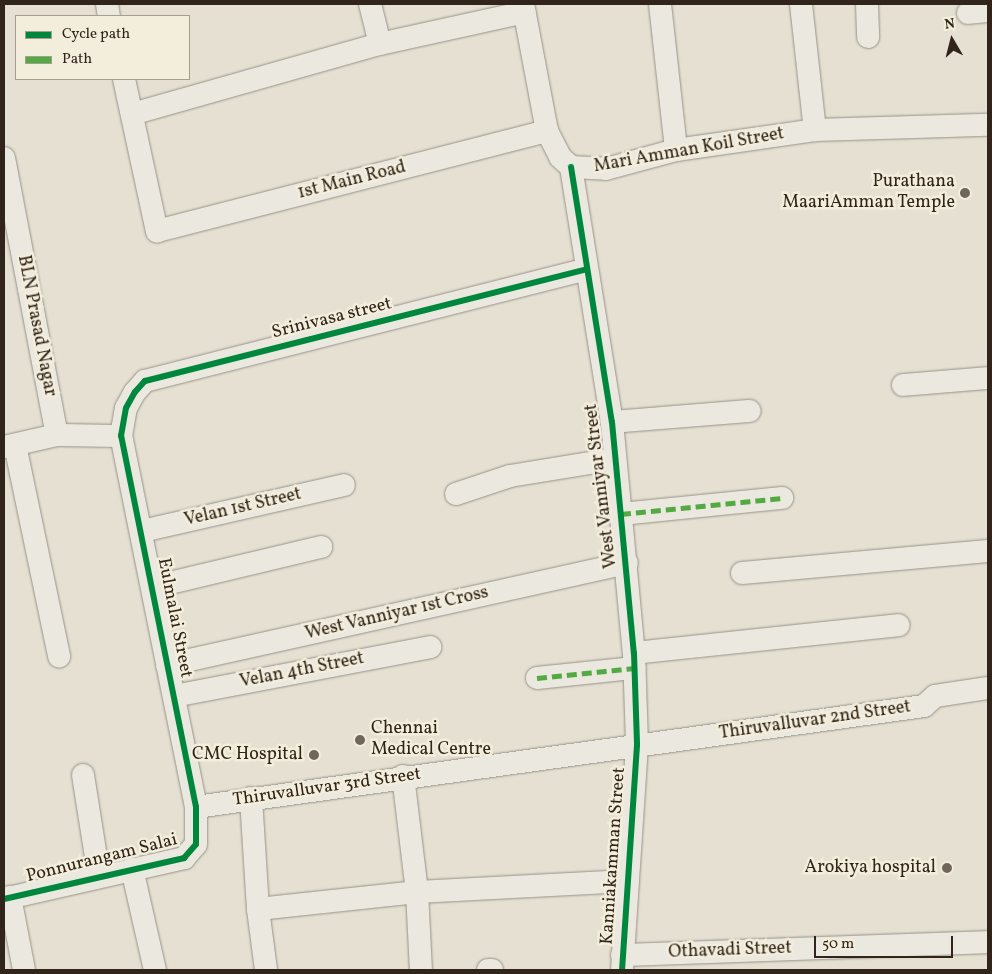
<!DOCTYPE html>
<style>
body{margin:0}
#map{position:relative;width:992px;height:974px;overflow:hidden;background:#e5e0d1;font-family:Vollkorn,serif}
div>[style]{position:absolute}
.roads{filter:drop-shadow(0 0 1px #979289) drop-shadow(0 0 1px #979289)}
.minor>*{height:22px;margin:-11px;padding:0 11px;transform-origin:11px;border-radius:11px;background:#ebe8e0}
.quiet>*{height:5px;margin-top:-2.5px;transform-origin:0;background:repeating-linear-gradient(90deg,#54aa42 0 10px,transparent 0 15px)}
.cycleway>*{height:6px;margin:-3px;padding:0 3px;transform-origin:3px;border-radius:3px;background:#00873e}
.dots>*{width:14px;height:14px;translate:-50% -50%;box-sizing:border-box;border:2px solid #f3eddc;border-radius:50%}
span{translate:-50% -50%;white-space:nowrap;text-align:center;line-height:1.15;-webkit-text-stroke:5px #f3eddc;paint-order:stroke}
.street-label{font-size:18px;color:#31241a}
.poi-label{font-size:18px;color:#31241a}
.right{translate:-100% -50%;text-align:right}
.left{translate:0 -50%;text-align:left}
.frame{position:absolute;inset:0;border:5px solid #31241a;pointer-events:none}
.legend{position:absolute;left:15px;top:15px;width:175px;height:65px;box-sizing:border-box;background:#f3eddc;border:1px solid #a59d8e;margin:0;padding:6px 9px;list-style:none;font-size:15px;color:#31241a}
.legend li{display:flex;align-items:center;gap:10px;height:25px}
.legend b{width:25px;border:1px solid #a59d8e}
.north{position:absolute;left:927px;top:15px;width:50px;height:50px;-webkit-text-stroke:4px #f3eddc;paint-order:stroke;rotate:352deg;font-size:14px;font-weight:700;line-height:20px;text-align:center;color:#31241a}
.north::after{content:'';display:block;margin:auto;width:18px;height:22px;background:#31241a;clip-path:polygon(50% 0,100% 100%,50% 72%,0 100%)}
.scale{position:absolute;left:814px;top:936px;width:139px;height:22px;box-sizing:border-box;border:2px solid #31241a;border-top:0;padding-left:6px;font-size:15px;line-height:18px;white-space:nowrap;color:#31241a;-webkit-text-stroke:4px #f3eddc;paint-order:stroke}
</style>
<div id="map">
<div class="roads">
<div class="minor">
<i style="left:107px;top:4px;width:12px;rotate:81deg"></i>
<i style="left:370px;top:4px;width:41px;rotate:76deg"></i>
<i style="left:523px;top:4px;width:129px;rotate:79.3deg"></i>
<i style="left:547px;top:131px;width:29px;rotate:63deg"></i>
<i style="left:560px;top:157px;width:15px;rotate:42deg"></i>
<i style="left:571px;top:167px;width:35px;rotate:3deg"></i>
<i style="left:606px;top:169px;width:73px;rotate:-15.2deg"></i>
<i style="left:676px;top:150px;width:140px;rotate:-8.2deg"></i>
<i style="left:815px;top:130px;width:173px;rotate:-1.7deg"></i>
<i style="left:660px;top:4px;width:147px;rotate:83.7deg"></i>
<i style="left:801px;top:4px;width:127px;rotate:83.7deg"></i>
<i style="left:867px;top:4px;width:33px;rotate:88deg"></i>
<i style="left:968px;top:13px;width:20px;rotate:-6deg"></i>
<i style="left:124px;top:79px;width:156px;rotate:77.8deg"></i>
<i style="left:157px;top:231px;width:403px;rotate:-14.4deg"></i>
<i style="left:132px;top:114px;width:258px;rotate:-15.8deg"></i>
<i style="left:380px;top:44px;width:148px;rotate:-12.4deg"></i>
<i style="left:4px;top:158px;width:282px;rotate:79.2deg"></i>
<i style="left:571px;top:167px;width:258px;rotate:80.9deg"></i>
<i style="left:612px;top:422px;width:232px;rotate:84.6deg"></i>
<i style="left:634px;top:653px;width:92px;rotate:88.1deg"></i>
<i style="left:637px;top:745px;width:225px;rotate:93.8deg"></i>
<i style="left:903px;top:385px;width:85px;rotate:-4.7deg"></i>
<i style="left:612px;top:422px;width:138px;rotate:-4.6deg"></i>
<i style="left:15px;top:445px;width:216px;rotate:78.2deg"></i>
<i style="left:4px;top:447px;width:54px;rotate:-12.8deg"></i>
<i style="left:57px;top:435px;width:64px;rotate:0.9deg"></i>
<i style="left:456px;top:494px;width:57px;rotate:-18.4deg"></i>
<i style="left:510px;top:476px;width:105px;rotate:-9.3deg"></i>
<i style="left:621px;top:514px;width:162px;rotate:-5.7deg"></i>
<i style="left:142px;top:531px;width:207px;rotate:-12.8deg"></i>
<i style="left:742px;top:573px;width:247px;rotate:-5.1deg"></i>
<i style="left:153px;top:587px;width:173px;rotate:-13.4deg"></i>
<i style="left:634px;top:653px;width:266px;rotate:-6deg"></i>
<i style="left:167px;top:665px;width:471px;rotate:-12.5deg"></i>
<i style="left:537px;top:678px;width:98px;rotate:-5.9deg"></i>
<i style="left:174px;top:696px;width:261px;rotate:-10.8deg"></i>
<i style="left:83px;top:775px;width:102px;rotate:81deg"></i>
<i style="left:403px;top:776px;width:117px;rotate:83.1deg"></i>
<i style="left:417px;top:892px;width:78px;rotate:87.1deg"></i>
<i style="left:251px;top:798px;width:111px;rotate:86.4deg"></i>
<i style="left:258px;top:909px;width:62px;rotate:82.5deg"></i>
<i style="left:196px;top:807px;width:735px;rotate:-7.9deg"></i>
<i style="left:924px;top:706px;width:15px;rotate:-42deg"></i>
<i style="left:935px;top:696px;width:54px;rotate:-8.6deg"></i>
<i style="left:132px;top:869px;width:104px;rotate:77.2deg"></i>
<i style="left:10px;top:897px;width:74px;rotate:79.1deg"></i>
<i style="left:4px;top:899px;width:185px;rotate:-12.8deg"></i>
<i style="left:184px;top:858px;width:18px;rotate:-49deg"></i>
<i style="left:196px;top:844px;width:37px;rotate:-90deg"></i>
<i style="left:196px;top:807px;width:379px;rotate:-101.4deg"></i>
<i style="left:121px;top:436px;width:28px;rotate:-80deg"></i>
<i style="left:126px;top:408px;width:18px;rotate:-61deg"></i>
<i style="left:135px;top:392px;width:15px;rotate:-48deg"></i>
<i style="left:145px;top:381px;width:454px;rotate:-14.2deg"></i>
<i style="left:258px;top:909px;width:160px;rotate:-6.1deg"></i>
<i style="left:417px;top:892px;width:211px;rotate:-3deg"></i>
<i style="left:622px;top:955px;width:366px;rotate:-2deg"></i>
<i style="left:488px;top:970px;width:4px"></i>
</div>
</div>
<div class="quiet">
<i style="left:621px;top:514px;width:162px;rotate:-5.7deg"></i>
<i style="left:537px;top:678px;width:98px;rotate:-5.9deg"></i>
</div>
<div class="cycleway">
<i style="left:571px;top:167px;width:258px;rotate:80.9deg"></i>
<i style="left:612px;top:422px;width:232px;rotate:84.6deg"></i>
<i style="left:634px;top:653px;width:92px;rotate:88.1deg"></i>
<i style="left:637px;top:745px;width:225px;rotate:93.8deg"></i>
<i style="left:4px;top:899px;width:185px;rotate:-12.8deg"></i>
<i style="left:184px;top:858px;width:18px;rotate:-49deg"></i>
<i style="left:196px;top:844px;width:37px;rotate:-90deg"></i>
<i style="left:196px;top:807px;width:379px;rotate:-101.4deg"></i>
<i style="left:121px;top:436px;width:28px;rotate:-80deg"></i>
<i style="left:126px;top:408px;width:18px;rotate:-61deg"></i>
<i style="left:135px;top:392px;width:15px;rotate:-48deg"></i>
<i style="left:145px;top:381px;width:454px;rotate:-14.2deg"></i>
</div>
<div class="dots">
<i style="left:965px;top:193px;background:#70665a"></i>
<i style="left:360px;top:740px;background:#70665a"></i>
<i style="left:314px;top:755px;background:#70665a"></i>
<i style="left:947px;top:868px;background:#70665a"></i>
</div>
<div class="street-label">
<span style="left:689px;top:151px;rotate:-10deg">Mari Amman Koil Street</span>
<span style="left:352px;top:181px;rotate:-14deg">1st Main Road</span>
<span style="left:332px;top:319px;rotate:-14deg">Srinivasa street</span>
<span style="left:36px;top:326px;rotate:79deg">BLN Prasad Nagar</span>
<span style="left:602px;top:486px;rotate:-97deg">West Vanniyar Street</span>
<span style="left:243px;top:508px;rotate:-13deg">Velan 1st Street</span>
<span style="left:397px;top:614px;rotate:-13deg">West Vanniyar 1st Cross</span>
<span style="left:174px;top:618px;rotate:79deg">Eulmalai Street</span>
<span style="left:302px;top:671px;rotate:-11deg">Velan 4th Street</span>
<span style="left:815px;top:721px;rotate:-8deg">Thiruvalluvar 2nd Street</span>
<span style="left:327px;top:788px;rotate:-8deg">Thiruvalluvar 3rd Street</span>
<span style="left:614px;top:856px;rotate:-86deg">Kanniakamman Street</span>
<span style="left:102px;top:859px;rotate:-14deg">Ponnurangam Salai</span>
<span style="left:730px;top:951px;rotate:-2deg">Othavadi Street</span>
</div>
<div class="poi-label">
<span class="right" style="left:955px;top:193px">Purathana<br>MaariAmman Temple</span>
<span class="left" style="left:371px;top:740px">Chennai<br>Medical Centre</span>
<span class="right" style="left:303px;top:755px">CMC Hospital</span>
<span class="right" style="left:936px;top:868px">Arokiya hospital</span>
</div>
<div class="frame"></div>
<ul class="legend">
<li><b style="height:6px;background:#00873e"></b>Cycle path</li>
<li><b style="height:6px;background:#54aa42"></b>Path</li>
</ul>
<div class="north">N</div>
<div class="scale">50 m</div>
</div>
